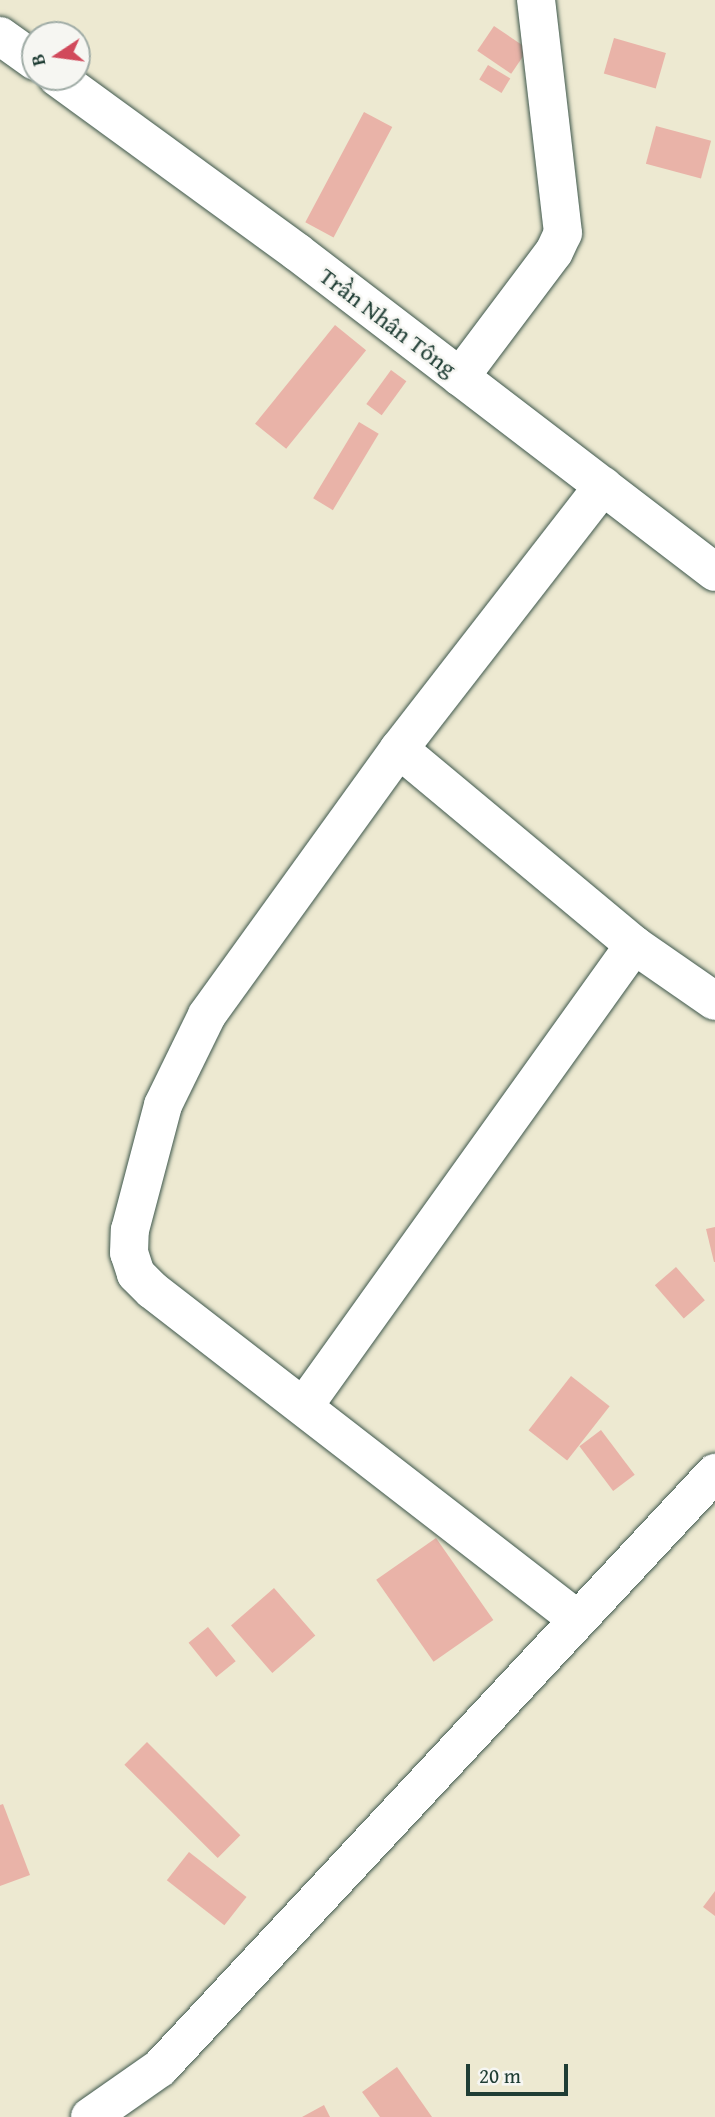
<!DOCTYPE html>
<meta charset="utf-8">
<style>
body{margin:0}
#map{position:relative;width:715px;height:2117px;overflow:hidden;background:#ede9d1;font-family:"Gentium Book Plus",serif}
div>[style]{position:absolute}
.building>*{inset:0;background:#e9b3a8;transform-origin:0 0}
.roads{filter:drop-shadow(0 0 2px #3e574c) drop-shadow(0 0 2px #3e574c)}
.minor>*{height:38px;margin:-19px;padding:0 19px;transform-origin:19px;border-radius:19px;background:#fff}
span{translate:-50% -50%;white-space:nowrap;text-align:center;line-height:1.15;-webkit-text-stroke:5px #f6f6f2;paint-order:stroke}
.street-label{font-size:24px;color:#1f3d34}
.north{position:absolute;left:21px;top:21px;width:70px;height:70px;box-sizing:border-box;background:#f6f6f2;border:2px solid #a0aca6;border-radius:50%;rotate:257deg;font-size:19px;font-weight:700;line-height:28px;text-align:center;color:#1f3d34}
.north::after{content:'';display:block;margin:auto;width:24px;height:32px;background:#d1495b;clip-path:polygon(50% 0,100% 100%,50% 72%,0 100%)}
.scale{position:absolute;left:466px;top:2064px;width:102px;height:32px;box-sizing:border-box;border:4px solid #1f3d34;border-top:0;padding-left:9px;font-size:21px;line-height:24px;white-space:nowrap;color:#1f3d34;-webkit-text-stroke:5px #f6f6f2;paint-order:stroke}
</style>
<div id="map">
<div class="building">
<i style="left:494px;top:26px;width:41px;height:30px;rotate:34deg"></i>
<i style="left:614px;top:38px;width:54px;height:37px;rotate:16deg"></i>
<i style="left:488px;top:65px;width:26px;height:17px;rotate:31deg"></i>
<i style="left:364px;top:112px;width:32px;height:125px;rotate:28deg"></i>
<i style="left:656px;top:126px;width:57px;height:39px;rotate:15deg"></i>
<i style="left:335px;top:325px;width:40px;height:127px;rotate:39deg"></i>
<i style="left:391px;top:370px;width:19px;height:42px;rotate:36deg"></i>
<i style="left:359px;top:422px;width:23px;height:89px;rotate:31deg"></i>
<i style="clip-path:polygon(715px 1227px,715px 1262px,714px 1262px,706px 1229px)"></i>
<i style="left:676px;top:1267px;width:44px;height:28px;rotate:49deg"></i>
<i style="left:571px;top:1376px;width:49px;height:69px;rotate:38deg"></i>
<i style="left:601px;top:1430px;width:56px;height:27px;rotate:53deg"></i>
<i style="left:436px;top:1538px;width:100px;height:73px;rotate:55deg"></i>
<i style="left:274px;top:1588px;width:63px;height:57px;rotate:49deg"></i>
<i style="left:208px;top:1627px;width:44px;height:25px;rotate:51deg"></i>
<i style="left:147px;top:1742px;width:132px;height:32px;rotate:45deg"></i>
<i style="clip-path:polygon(3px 1804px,30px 1875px,0 1886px,0 1805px)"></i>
<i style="left:189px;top:1852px;width:73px;height:36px;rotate:38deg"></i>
<i style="clip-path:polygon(715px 1891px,715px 1916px,703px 1907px)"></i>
<i style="clip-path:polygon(397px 2067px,432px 2117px,380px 2117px,362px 2092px)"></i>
<i style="clip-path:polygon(324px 2105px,330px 2117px,302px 2117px)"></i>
</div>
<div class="roads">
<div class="minor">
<i style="left:0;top:36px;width:43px;rotate:35.5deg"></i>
<i style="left:57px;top:77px;width:297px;rotate:36.1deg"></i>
<i style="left:297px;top:252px;width:526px;rotate:37.44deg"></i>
<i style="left:460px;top:377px;width:156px;rotate:-53.1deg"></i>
<i style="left:554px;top:252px;width:21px;rotate:-65deg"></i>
<i style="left:563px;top:233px;width:235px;rotate:-96.6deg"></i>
<i style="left:399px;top:749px;width:306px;rotate:39.8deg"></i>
<i style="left:634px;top:945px;width:98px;rotate:34.7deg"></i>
<i style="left:304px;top:1406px;width:567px;rotate:-54.4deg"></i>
<i style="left:577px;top:1619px;width:537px;rotate:-142.26deg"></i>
<i style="left:152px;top:1290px;width:23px;rotate:-135deg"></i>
<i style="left:136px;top:1274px;width:22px;rotate:-108deg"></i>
<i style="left:129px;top:1253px;width:23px;rotate:-88deg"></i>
<i style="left:130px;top:1230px;width:129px;rotate:-75.2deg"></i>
<i style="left:163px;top:1105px;width:100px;rotate:-63.9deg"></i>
<i style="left:207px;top:1015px;width:328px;rotate:-54.2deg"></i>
<i style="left:399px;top:749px;width:333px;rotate:-52.2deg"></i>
<i style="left:90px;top:2117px;width:85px;rotate:-35deg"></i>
<i style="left:160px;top:2068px;width:814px;rotate:-46.99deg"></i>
</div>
</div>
<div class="street-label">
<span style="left:388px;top:322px;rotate:37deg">Trần Nhân Tông</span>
</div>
<div class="north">B</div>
<div class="scale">20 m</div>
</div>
